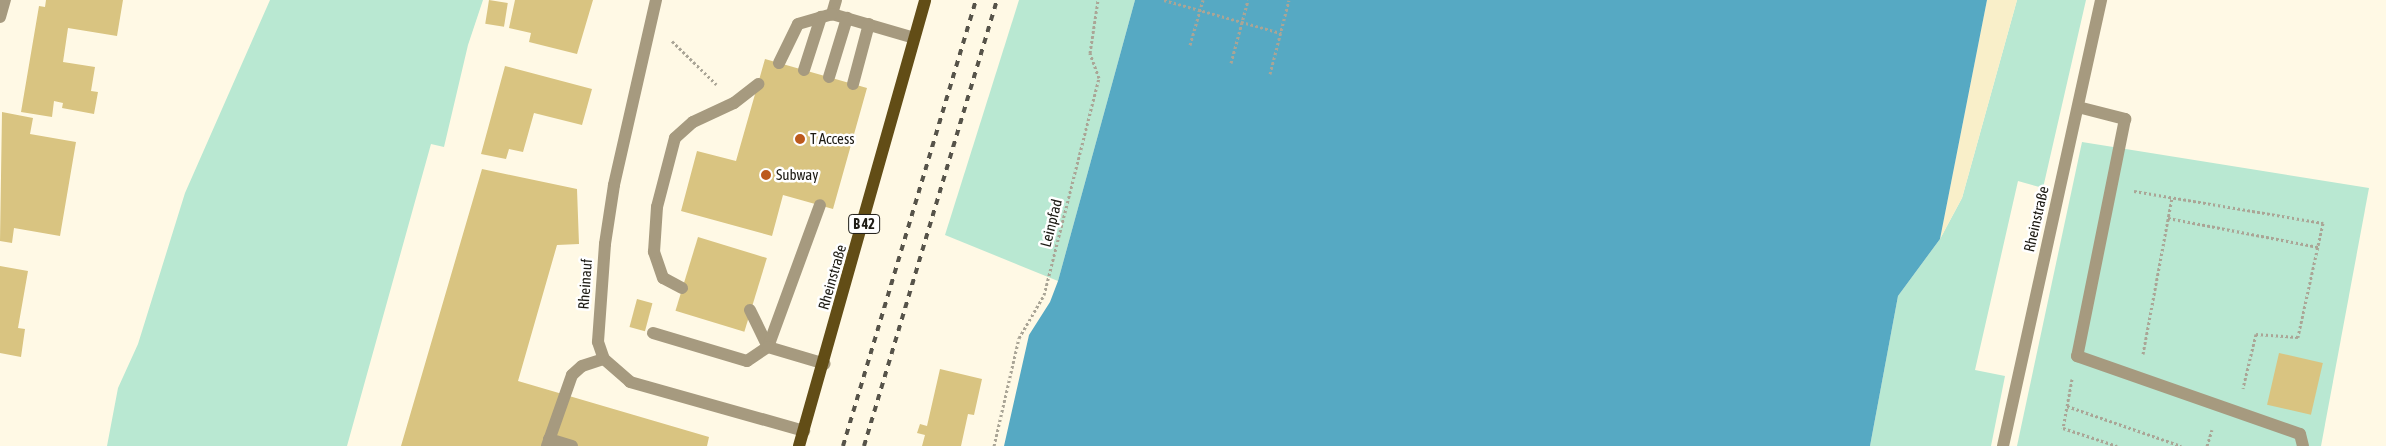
<!DOCTYPE html>
<meta charset="utf-8">
<style>
body{margin:0}
#map{position:relative;width:2386px;height:446px;overflow:hidden;background:#fff9e5;font-family:"Asap Condensed",sans-serif}
div>[style]{position:absolute}
.green>*{inset:0;background:#b9e8d2}
.sand>*{inset:0;background:#f9efc9}
.water>*{inset:0;background:#56a9c3}
.building>*{inset:0;background:#d9c481;transform-origin:0 0}
.path>*{height:3px;margin-top:-1.5px;transform-origin:0;background:repeating-linear-gradient(90deg,#aaa596 0 2.5px,transparent 0 5px)}
.service>*{height:12px;margin:-6px;padding:0 6px;transform-origin:6px;border-radius:6px;background:#a69a7f}
.minor>*{height:12px;margin:-6px;padding:0 6px;transform-origin:6px;border-radius:6px;background:#a69a7f}
.primary>*{height:12px;margin:-6px;padding:0 6px;transform-origin:6px;border-radius:6px;background:#624d16}
.rail>*{height:4px;margin-top:-2px;transform-origin:0;background:repeating-linear-gradient(90deg,#565349 0 6px,transparent 0 12px)}
.dots>*{width:14px;height:14px;translate:-50% -50%;box-sizing:border-box;border:2px solid #fff;border-radius:50%}
span{translate:-50% -50%;white-space:nowrap;text-align:center;line-height:1.15;-webkit-text-stroke:5px #fff;paint-order:stroke}
.shield-label span{padding:1px 4px;background:#fff;border:1px solid;border-radius:4px;-webkit-text-stroke-width:0}
.shield-label{font-size:14px;color:#1e1c15;font-weight:700}
.poi-label{font-size:15px;color:#1e1c15}
.left{translate:0 -50%;text-align:left}
.street-label{font-size:15px;color:#1e1c15}
</style>
<div id="map">
<div class="green">
<i style="clip-path:polygon(270px 0,483px 0,468px 45px,444px 147px,431px 144px,347px 446px,107px 446px,118px 388px,138px 344px,185px 193px)"></i>
<i style="clip-path:polygon(1019px 0,1135px 0,1058px 281px,945px 235px)"></i>
<i style="clip-path:polygon(2017px 0,2086px 0,2043px 188px,2018px 181px,1975px 370px,2005px 376px,1991px 446px,1870px 446px,1898px 296px,1940px 239px,1962px 198px)"></i>
<i style="clip-path:polygon(2082px 142px,2369px 188px,2321px 446px,2017px 446px)"></i>
</div>
<div class="sand">
<i style="clip-path:polygon(1987px 0,2017px 0,1962px 198px,1940px 239px)"></i>
</div>
<div class="water">
<i style="clip-path:polygon(1135px 0,1987px 0,1940px 239px,1898px 296px,1870px 446px,1004px 446px,1029px 335px,1050px 302px,1058px 281px)"></i>
</div>
<div class="building">
<i style="clip-path:polygon(46px 0,123px 0,117px 36px,68px 28px,63px 62px,95px 67px,91px 91px,98px 92px,94px 114px,62px 108px,63px 103px,54px 101px,52px 117px,21px 112px,39px 6px,45px 7px)"></i>
<i style="left:489px;top:0;width:19px;height:24px;rotate:9deg"></i>
<i style="clip-path:polygon(515px 0,593px 0,577px 54px,529px 42px,531px 33px,509px 28px)"></i>
<i style="clip-path:polygon(765px 59px,867px 88px,833px 209px,783px 195px,772px 236px,681px 211px,697px 151px,736px 161px)"></i>
<i style="clip-path:polygon(505px 66px,592px 89px,582px 125px,534px 113px,523px 152px,509px 149px,506px 159px,481px 154px)"></i>
<i style="clip-path:polygon(2px 112px,33px 118px,30px 134px,76px 142px,60px 236px,14px 228px,12px 243px,0 241px)"></i>
<i style="clip-path:polygon(482px 169px,577px 189px,579px 244px,557px 245px,518px 381px,709px 437px,707px 446px,401px 446px)"></i>
<i style="left:698px;top:237px;width:72px;height:77px;rotate:17deg"></i>
<i style="clip-path:polygon(0 266px,28px 271px,18px 328px,25px 329px,21px 357px,0 353px)"></i>
<i style="left:637px;top:299px;width:16px;height:29px;rotate:15deg"></i>
<i style="left:2279px;top:353px;width:45px;height:53px;rotate:13deg"></i>
<i style="clip-path:polygon(940px 369px,982px 379px,974px 415px,968px 414px,961px 446px,922px 446px,925px 435px,917px 433px,920px 424px,927px 426px)"></i>
</div>
<div class="path">
<i style="left:1164px;top:0;width:122px;rotate:15.8deg"></i>
<i style="left:672px;top:41px;width:62px;rotate:44.3deg"></i>
<i style="left:1190px;top:45px;width:47px;rotate:-73.9deg"></i>
<i style="left:1231px;top:63px;width:65px;rotate:-74.9deg"></i>
<i style="left:1270px;top:74px;width:76px;rotate:-75.6deg"></i>
<i style="left:2134px;top:191px;width:192px;rotate:9.6deg"></i>
<i style="left:2323px;top:223px;width:117px;rotate:102.4deg"></i>
<i style="left:2298px;top:337px;width:42px;rotate:-175.9deg"></i>
<i style="left:2256px;top:334px;width:56px;rotate:103.5deg"></i>
<i style="left:2168px;top:218px;width:153px;rotate:10.9deg"></i>
<i style="left:2143px;top:354px;width:160px;rotate:-79.5deg"></i>
<i style="left:2072px;top:379px;width:50px;rotate:100.4deg"></i>
<i style="left:2063px;top:428px;width:57px;rotate:18.4deg"></i>
<i style="left:2067px;top:406px;width:121px;rotate:19.3deg"></i>
<i style="left:994px;top:446px;width:111px;rotate:-77deg"></i>
<i style="left:1019px;top:338px;width:50px;rotate:-59.8deg"></i>
<i style="left:1044px;top:295px;width:224px;rotate:-75.8deg"></i>
<i style="left:1099px;top:78px;width:27px;rotate:-110deg"></i>
<i style="left:1090px;top:53px;width:54px;rotate:-81.4deg"></i>
<i style="left:2207px;top:446px;width:17px;rotate:-73deg"></i>
</div>
<div class="service">
<i style="left:836px;top:0;width:15px;rotate:106deg"></i>
<i style="left:832px;top:14px;width:85px;rotate:16.3deg"></i>
<i style="left:779px;top:63px;width:43px;rotate:-64deg"></i>
<i style="left:798px;top:24px;width:35px;rotate:-16deg"></i>
<i style="left:804px;top:70px;width:56px;rotate:-72.2deg"></i>
<i style="left:829px;top:77px;width:62px;rotate:-73deg"></i>
<i style="left:853px;top:84px;width:62px;rotate:-75.1deg"></i>
<i style="left:2078px;top:107px;width:49px;rotate:14.3deg"></i>
<i style="left:2125px;top:119px;width:242px;rotate:101.4deg"></i>
<i style="left:2077px;top:356px;width:236px;rotate:19.3deg"></i>
<i style="left:2300px;top:434px;width:12px;rotate:76deg"></i>
<i style="left:682px;top:288px;width:21px;rotate:-152deg"></i>
<i style="left:663px;top:278px;width:28px;rotate:-109deg"></i>
<i style="left:654px;top:252px;width:45px;rotate:-86.2deg"></i>
<i style="left:657px;top:207px;width:71px;rotate:-75.4deg"></i>
<i style="left:675px;top:138px;width:24px;rotate:-42deg"></i>
<i style="left:693px;top:122px;width:45px;rotate:-24.9deg"></i>
<i style="left:734px;top:103px;width:31px;rotate:-38deg"></i>
<i style="left:750px;top:310px;width:41px;rotate:64.1deg"></i>
<i style="left:768px;top:347px;width:151px;rotate:-69.9deg"></i>
<i style="left:653px;top:333px;width:98px;rotate:16.6deg"></i>
<i style="left:747px;top:361px;width:25px;rotate:-34deg"></i>
<i style="left:768px;top:347px;width:59px;rotate:16.6deg"></i>
<i style="left:549px;top:439px;width:24px;rotate:17deg"></i>
<i style="left:547px;top:446px;width:75px;rotate:-70.6deg"></i>
<i style="left:572px;top:375px;width:13px;rotate:-42deg"></i>
<i style="left:582px;top:366px;width:23px;rotate:-18deg"></i>
</div>
<div class="minor">
<i style="left:656px;top:0;width:190px;rotate:102.8deg"></i>
<i style="left:614px;top:185px;width:60px;rotate:98.7deg"></i>
<i style="left:605px;top:244px;width:98px;rotate:94.1deg"></i>
<i style="left:598px;top:342px;width:18px;rotate:71deg"></i>
<i style="left:604px;top:359px;width:35px;rotate:41deg"></i>
<i style="left:630px;top:382px;width:181px;rotate:15.7deg"></i>
<i style="left:0;top:17px;width:18px;rotate:-74deg"></i>
<i style="left:2003px;top:446px;width:457px;rotate:-77.6deg"></i>
</div>
<div class="primary">
<i style="left:799px;top:446px;width:463px;rotate:-74.2deg"></i>
</div>
<div class="rail">
<i style="left:843px;top:446px;width:465px;rotate:-73.4deg"></i>
<i style="left:864px;top:446px;width:465px;rotate:-73.4deg"></i>
</div>
<div class="dots">
<i style="left:800px;top:139px;background:#bc5a1d"></i>
<i style="left:766px;top:175px;background:#bc5a1d"></i>
</div>
<div class="shield-label">
<span style="left:864px;top:224px">B 42</span>
</div>
<div class="poi-label">
<span class="left" style="left:810px;top:139px">T Access</span>
<span class="left" style="left:776px;top:175px">Subway</span>
</div>
<div class="street-label">
<span style="left:2036px;top:219px;rotate:-77deg">Rheinstraße</span>
<span style="left:1051px;top:223px;rotate:-76deg">Leinpfad</span>
<span style="left:832px;top:277px;rotate:-74deg">Rheinstraße</span>
<span style="left:585px;top:284px;rotate:-86deg">Rheinauf</span>
</div>
</div>
